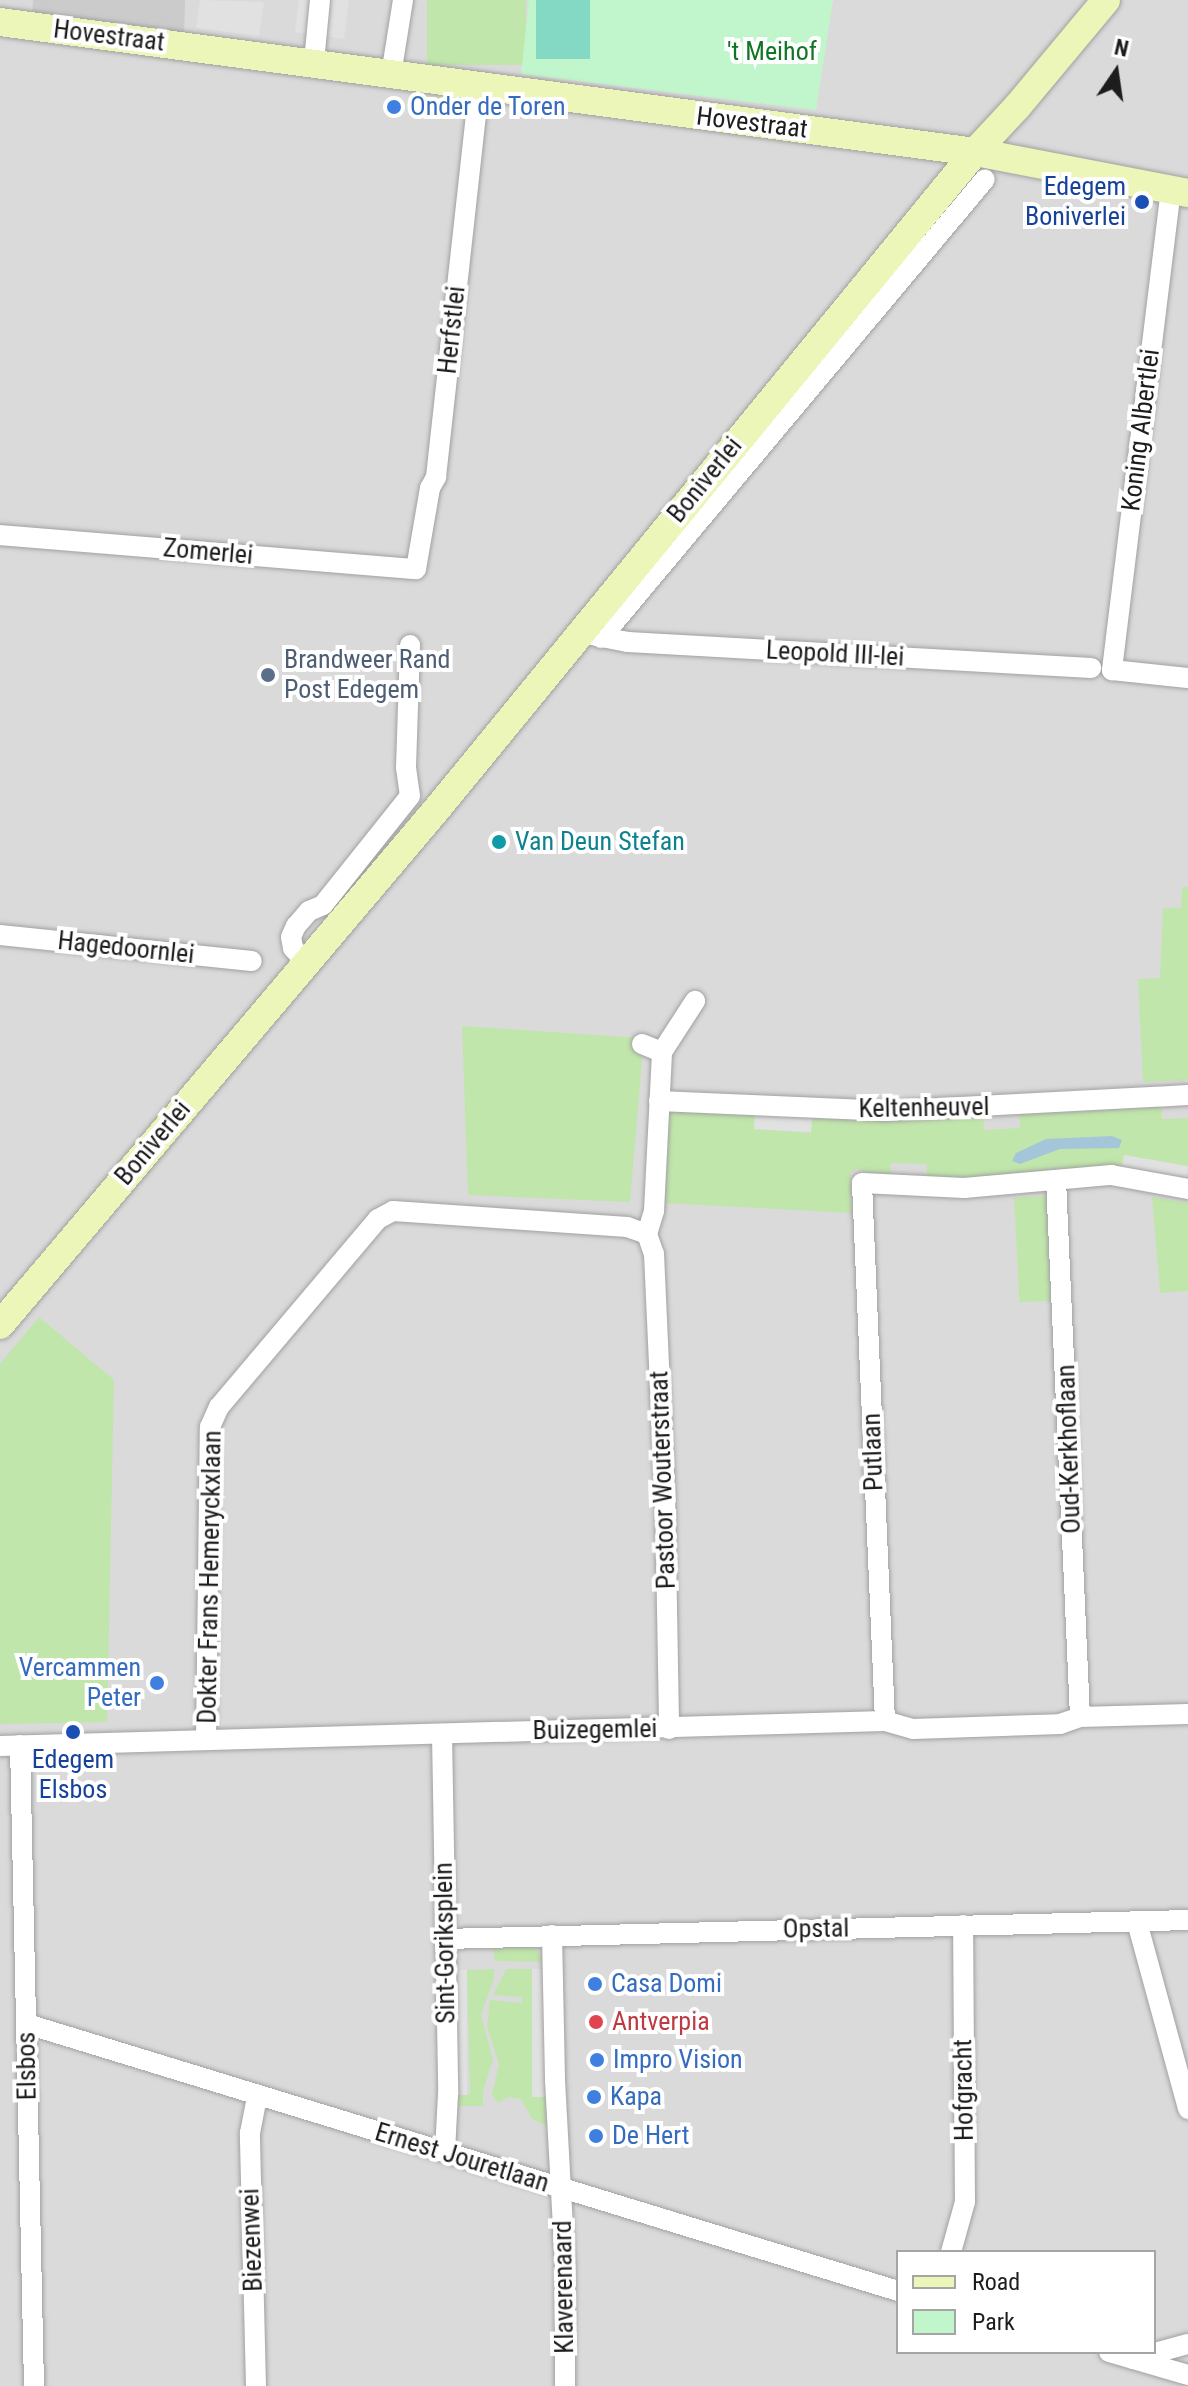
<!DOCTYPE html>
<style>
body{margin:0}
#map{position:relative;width:1188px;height:2386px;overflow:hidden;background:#edebe3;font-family:"Roboto Condensed",sans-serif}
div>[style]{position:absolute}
.residential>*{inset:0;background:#dbdada}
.religious>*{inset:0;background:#cbcbcb}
.grass>*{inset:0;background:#c0e6ab;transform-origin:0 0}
.park>*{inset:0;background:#c1f6cd}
.pitch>*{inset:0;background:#84d9c4;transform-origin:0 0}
.parking>*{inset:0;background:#e1e1e1;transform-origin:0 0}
.water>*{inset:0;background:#a5c6d9}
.roads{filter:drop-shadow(0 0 2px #a1a1a1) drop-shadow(0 0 2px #a1a1a1)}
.street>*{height:20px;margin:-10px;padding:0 10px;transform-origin:10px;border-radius:10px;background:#fff}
.secondary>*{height:28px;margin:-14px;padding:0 14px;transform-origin:14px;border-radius:14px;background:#ebf6b8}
.dots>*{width:22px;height:22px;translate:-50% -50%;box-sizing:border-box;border:4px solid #fff;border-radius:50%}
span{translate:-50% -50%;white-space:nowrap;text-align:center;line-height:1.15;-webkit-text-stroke:8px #fff;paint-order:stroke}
.street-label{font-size:26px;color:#1d1d1d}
.park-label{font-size:26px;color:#117526}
.shop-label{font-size:26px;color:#366cbe}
.left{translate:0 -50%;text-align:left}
.right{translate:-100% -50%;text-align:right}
.transit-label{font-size:26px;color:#164399}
.service-label{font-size:26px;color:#4e5e75}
.culture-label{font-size:26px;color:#0d838f}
.health-label{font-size:26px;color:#be3a42}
.legend{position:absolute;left:896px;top:2250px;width:260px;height:104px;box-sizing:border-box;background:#fff;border:2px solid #a5a5a5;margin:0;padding:10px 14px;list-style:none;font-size:24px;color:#1d1d1d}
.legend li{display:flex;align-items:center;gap:16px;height:40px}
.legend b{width:40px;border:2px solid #a5a5a5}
.north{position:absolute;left:1076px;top:32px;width:80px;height:80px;-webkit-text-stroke:6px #fff;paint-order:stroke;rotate:13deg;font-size:22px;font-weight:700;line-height:32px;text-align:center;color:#1d1d1d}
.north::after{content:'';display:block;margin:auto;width:28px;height:36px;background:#1d1d1d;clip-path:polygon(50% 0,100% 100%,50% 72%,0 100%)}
</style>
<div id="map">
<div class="residential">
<i style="clip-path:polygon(evenodd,0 0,1188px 0,1188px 2386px,0 2386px,0 0,898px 2252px,1154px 2252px,1154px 2352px,898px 2352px,898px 2252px)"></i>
</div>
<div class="religious">
<i style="clip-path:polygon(33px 0,185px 0,184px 33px,32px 15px)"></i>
</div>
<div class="grass">
<i style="left:427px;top:0;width:99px;height:65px"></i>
<i style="clip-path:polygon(1182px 887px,1188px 887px,1188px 1080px,1143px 1082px,1138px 979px,1160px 978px,1163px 908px,1181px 908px)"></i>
<i style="clip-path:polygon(462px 1026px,640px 1038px,643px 1049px,630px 1202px,468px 1195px)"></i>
<i style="clip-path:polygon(1161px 1103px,1162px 1119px,1188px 1118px,1188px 1166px,1124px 1155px,1121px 1171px,1049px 1169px,1043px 1176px,926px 1180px,927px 1164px,891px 1163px,890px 1178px,856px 1169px,850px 1173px,852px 1213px,664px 1203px,668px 1115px,680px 1108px,755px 1113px,754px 1129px,811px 1133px,812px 1116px,983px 1114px,984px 1130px,1020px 1128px,1019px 1112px)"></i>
<i style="left:1047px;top:1196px;width:105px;height:33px;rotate:87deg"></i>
<i style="clip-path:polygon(1152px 1197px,1188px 1203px,1188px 1291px,1160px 1293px)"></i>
<i style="clip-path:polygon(39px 1317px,114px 1380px,107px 1722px,0 1724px,0 1364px)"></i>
<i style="clip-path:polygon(528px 1946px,537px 1949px,543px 1962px,495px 1961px,493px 1947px)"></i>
<i style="clip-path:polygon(494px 1969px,494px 1979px,481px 2015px,493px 2060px,483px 2091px,483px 2106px,458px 2106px,457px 2095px,470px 2094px,467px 1970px)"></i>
<i style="clip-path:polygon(506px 1969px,532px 1969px,535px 2097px,547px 2097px,548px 2126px,532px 2119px,521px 2099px,509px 2097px,498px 2103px,492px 2095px,499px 2064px,487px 2026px,490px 2000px,522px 2003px,522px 1997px,493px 1995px)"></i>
</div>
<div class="park">
<i style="clip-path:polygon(529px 0,833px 0,816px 110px,521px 74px)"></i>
</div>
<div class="pitch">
<i style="left:536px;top:0;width:54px;height:59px"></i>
</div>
<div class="parking">
<i style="clip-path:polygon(200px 0,264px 2px,259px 36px,196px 28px)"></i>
<i style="clip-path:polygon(299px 0,349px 0,344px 39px,295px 32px)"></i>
<i style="left:755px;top:1113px;width:57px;height:16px;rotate:3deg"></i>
<i style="left:1124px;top:1155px;width:65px;height:16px;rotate:10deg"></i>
<i style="left:532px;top:1969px;width:13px;height:128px"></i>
<i style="left:454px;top:1970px;width:13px;height:125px"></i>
</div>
<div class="water">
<i style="clip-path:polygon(1112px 1136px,1122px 1140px,1119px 1148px,1060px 1149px,1020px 1164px,1012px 1161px,1016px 1153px,1046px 1139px)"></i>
</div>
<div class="roads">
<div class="street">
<i style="left:314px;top:62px;width:62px;rotate:-84.5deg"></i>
<i style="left:391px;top:75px;width:76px;rotate:-80.9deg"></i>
<i style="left:1171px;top:189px;width:485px;rotate:97deg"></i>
<i style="left:1112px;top:670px;width:76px;rotate:6deg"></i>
<i style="left:0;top:535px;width:417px;rotate:4.7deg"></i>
<i style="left:416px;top:569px;width:82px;rotate:-80.2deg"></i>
<i style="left:430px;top:488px;width:13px;rotate:-61deg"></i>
<i style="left:436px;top:477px;width:391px;rotate:-83.7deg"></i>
<i style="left:592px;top:635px;width:37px;rotate:11deg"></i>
<i style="left:628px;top:642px;width:464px;rotate:3.2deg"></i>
<i style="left:601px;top:638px;width:598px;rotate:-50.08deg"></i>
<i style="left:410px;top:796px;width:29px;rotate:-98deg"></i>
<i style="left:406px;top:767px;width:122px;rotate:-88.1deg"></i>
<i style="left:0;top:935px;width:253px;rotate:5.9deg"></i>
<i style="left:306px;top:962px;width:19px;rotate:-133deg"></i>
<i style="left:293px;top:948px;width:11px;rotate:-100deg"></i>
<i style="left:291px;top:937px;width:12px;rotate:-66deg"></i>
<i style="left:296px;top:926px;width:20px;rotate:-49deg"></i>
<i style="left:309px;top:911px;width:15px;rotate:-23deg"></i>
<i style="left:323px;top:905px;width:139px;rotate:-51.4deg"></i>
<i style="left:642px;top:1044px;width:22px;rotate:22deg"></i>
<i style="left:662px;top:1052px;width:61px;rotate:-57.1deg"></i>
<i style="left:659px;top:1101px;width:225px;rotate:2.5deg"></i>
<i style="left:884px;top:1111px;width:304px;rotate:-3deg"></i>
<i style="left:1056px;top:1180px;width:538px;rotate:87.44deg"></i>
<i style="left:647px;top:1234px;width:21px;rotate:71deg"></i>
<i style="left:654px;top:1254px;width:239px;rotate:87.4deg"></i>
<i style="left:665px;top:1493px;width:236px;rotate:89deg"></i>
<i style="left:647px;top:1234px;width:24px;rotate:-73deg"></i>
<i style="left:654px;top:1211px;width:159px;rotate:-87.1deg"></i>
<i style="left:885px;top:1721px;width:538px;rotate:-92.45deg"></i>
<i style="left:862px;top:1183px;width:102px;rotate:2.8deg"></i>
<i style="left:964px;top:1188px;width:148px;rotate:-5.1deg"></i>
<i style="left:1111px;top:1175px;width:78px;rotate:10.3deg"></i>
<i style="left:442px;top:1734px;width:360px;rotate:89deg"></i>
<i style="left:448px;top:2094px;width:58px;rotate:93deg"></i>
<i style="left:206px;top:1740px;width:313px;rotate:-89.3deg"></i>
<i style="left:210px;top:1427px;width:22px;rotate:-66deg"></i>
<i style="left:219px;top:1407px;width:246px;rotate:-49.8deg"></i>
<i style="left:378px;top:1219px;width:17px;rotate:-28deg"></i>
<i style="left:393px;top:1211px;width:235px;rotate:3.9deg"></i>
<i style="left:627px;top:1227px;width:21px;rotate:19deg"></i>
<i style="left:20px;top:1745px;width:641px;rotate:88.75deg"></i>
<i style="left:0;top:1746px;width:885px;rotate:-1.62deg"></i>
<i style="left:885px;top:1721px;width:29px;rotate:16deg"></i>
<i style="left:913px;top:1729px;width:147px;rotate:-1.9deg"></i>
<i style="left:1060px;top:1724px;width:21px;rotate:-19deg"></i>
<i style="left:1080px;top:1717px;width:108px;rotate:-1.6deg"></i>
<i style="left:1137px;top:1922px;width:194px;rotate:74.7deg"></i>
<i style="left:552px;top:1935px;width:145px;rotate:88.8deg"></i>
<i style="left:555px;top:2080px;width:187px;rotate:86.9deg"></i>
<i style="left:565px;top:2267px;width:119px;rotate:90deg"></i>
<i style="left:444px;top:1939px;width:744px;rotate:-1.46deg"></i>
<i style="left:27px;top:2024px;width:911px;rotate:17.04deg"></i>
<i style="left:951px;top:2252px;width:52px;rotate:-74.4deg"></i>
<i style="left:965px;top:2202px;width:277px;rotate:-90.4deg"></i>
<i style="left:1109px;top:2352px;width:82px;rotate:16.2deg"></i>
<i style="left:1133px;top:2359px;width:57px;rotate:-15.3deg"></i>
<i style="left:256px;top:2386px;width:253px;rotate:-91.4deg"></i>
<i style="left:250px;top:2133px;width:38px;rotate:-79deg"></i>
</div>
<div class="secondary">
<i style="left:0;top:22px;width:984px;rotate:7.59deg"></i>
<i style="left:975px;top:152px;width:217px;rotate:10.9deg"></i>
<i style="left:0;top:1325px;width:676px;rotate:-49.74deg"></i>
<i style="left:437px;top:809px;width:849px;rotate:-50.69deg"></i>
<i style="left:975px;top:152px;width:62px;rotate:-47deg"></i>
<i style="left:1017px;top:107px;width:139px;rotate:-50.2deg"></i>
</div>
</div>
<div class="dots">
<i style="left:394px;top:107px;background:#3f7fe0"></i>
<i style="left:1142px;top:202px;background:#1a4fb4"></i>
<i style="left:268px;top:675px;background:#5c6f8a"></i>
<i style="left:499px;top:842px;background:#0f9aa8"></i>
<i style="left:157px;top:1683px;background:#3f7fe0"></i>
<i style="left:73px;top:1732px;background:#1a4fb4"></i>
<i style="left:595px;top:1984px;background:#3f7fe0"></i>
<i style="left:596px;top:2022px;background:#e0444e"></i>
<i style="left:597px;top:2060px;background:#3f7fe0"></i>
<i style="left:594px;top:2097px;background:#3f7fe0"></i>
<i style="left:596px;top:2136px;background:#3f7fe0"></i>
</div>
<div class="street-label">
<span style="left:109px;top:36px;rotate:7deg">Hovestraat</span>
<span style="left:752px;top:123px;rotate:7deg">Hovestraat</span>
<span style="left:452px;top:330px;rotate:-84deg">Herfstlei</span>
<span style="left:1141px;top:430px;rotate:-83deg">Koning Albertlei</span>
<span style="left:705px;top:480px;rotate:-51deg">Boniverlei</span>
<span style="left:208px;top:552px;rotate:5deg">Zomerlei</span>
<span style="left:835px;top:654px;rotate:3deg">Leopold III-lei</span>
<span style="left:126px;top:948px;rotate:6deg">Hagedoornlei</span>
<span style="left:924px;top:1108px;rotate:-1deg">Keltenheuvel</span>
<span style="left:153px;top:1143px;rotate:-50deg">Boniverlei</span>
<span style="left:1069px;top:1449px;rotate:-92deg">Oud-Kerkhoflaan</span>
<span style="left:873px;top:1452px;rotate:-92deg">Putlaan</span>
<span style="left:663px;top:1480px;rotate:-92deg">Pastoor Wouterstraat</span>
<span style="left:210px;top:1577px;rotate:-89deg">Dokter Frans Hemeryckxlaan</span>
<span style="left:595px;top:1730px;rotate:-1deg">Buizegemlei</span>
<span style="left:816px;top:1929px;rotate:-1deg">Opstal</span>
<span style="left:445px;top:1943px;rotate:-91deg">Sint-Goriksplein</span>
<span style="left:27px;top:2066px;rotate:-91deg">Elsbos</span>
<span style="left:964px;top:2090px;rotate:-91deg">Hofgracht</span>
<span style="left:462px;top:2158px;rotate:17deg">Ernest Jouretlaan</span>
<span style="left:252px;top:2240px;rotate:-92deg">Biezenwei</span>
<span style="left:564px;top:2287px;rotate:-91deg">Klaverenaard</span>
</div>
<div class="park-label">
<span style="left:772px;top:52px">'t Meihof</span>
</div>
<div class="shop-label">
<span class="left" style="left:410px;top:107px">Onder de Toren</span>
<span class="right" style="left:141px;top:1683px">Vercammen<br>Peter</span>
<span class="left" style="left:611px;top:1984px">Casa Domi</span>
<span class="left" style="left:613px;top:2060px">Impro Vision</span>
<span class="left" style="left:610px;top:2097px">Kapa</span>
<span class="left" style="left:612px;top:2136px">De Hert</span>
</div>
<div class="transit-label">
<span class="right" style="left:1126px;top:202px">Edegem<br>Boniverlei</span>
<span style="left:73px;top:1775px">Edegem<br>Elsbos</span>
</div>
<div class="service-label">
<span class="left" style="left:284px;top:675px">Brandweer Rand<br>Post Edegem</span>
</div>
<div class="culture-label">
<span class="left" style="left:515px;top:842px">Van Deun Stefan</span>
</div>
<div class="health-label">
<span class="left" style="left:612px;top:2022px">Antverpia</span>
</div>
<ul class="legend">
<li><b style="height:10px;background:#ebf6b8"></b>Road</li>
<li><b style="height:22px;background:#c1f6cd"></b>Park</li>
</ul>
<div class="north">N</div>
</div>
